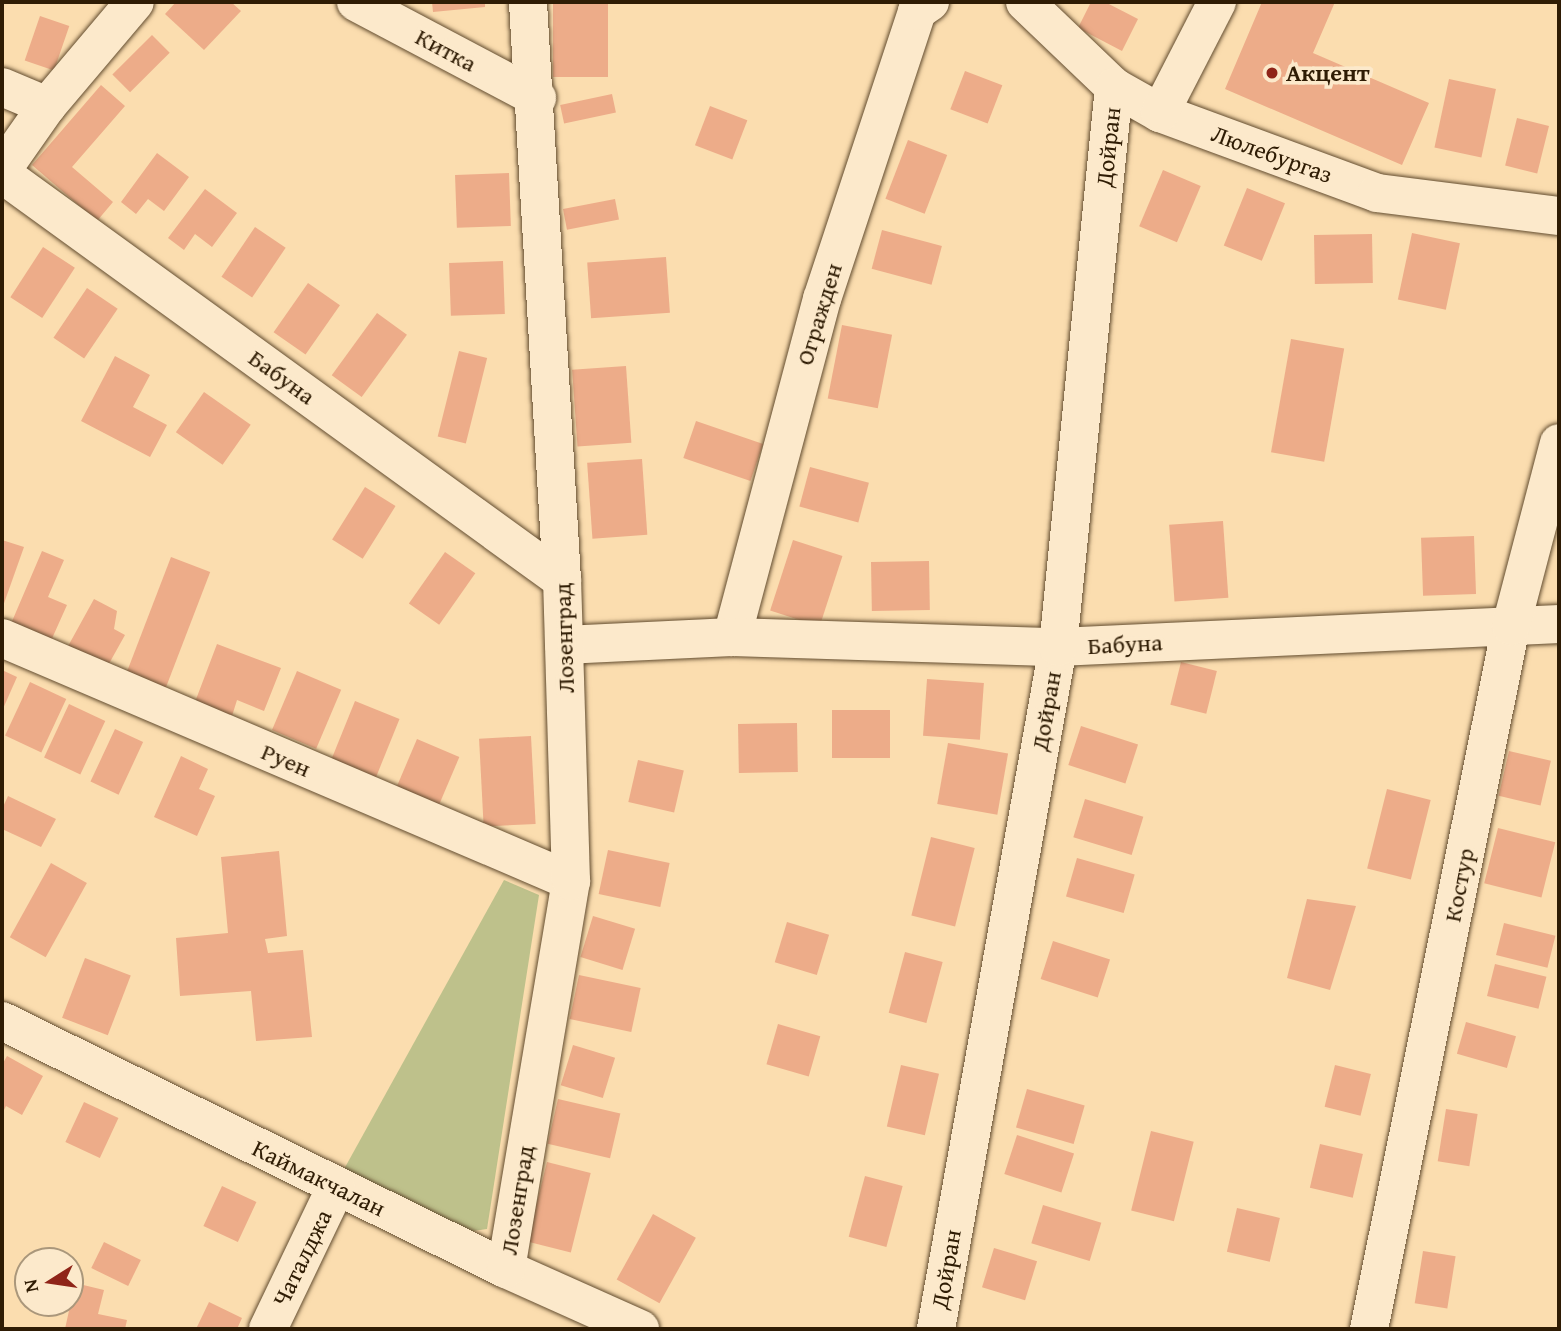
<!DOCTYPE html>
<meta charset="utf-8">
<style>
body{margin:0}
#map{position:relative;width:1561px;height:1331px;overflow:hidden;background:#fbddaf;font-family:"Gentium Book Plus",serif}
div>[style]{position:absolute}
.green>*{inset:0;background:#bec18b}
.building>*{inset:0;background:#edac89;transform-origin:0 0}
.roads{filter:drop-shadow(0 0 2px #624c2f) drop-shadow(0 0 2px #624c2f)}
.minor>*{height:38px;margin:-19px;padding:0 19px;transform-origin:19px;border-radius:19px;background:#fce9cb}
.dots>*{width:19px;height:19px;translate:-50% -50%;box-sizing:border-box;border:4px solid #fce9cb;border-radius:50%}
span{translate:-50% -50%;white-space:nowrap;text-align:center;line-height:1.15;-webkit-text-stroke:7px #fce9cb;paint-order:stroke}
.street-label{font-size:24px;color:#2f1c04}
.poi-label{font-size:24px;color:#2f1c04;font-weight:700}
.left{translate:0 -50%;text-align:left}
.frame{position:absolute;inset:0;border:4px solid #2f1c04;pointer-events:none}
.north{position:absolute;left:14px;top:1247px;width:70px;height:70px;box-sizing:border-box;background:#fce9cb;border:2px solid #aa977b;border-radius:50%;rotate:258deg;font-size:19px;font-weight:700;line-height:28px;text-align:center;color:#2f1c04}
.north::after{content:'';display:block;margin:auto;width:24px;height:32px;background:#8f2418;clip-path:polygon(50% 0,100% 100%,50% 72%,0 100%)}
</style>
<div id="map">
<div class="green">
<i style="clip-path:polygon(504px 880px,539px 895px,487px 1229px,466px 1232px,343px 1171px)"></i>
</div>
<div class="building">
<i style="clip-path:polygon(176px 2px,231px 2px,241px 11px,204px 50px,165px 14px)"></i>
<i style="clip-path:polygon(432px 2px,485px 2px,485px 7px,433px 12px)"></i>
<i style="left:553px;top:2px;width:55px;height:75px"></i>
<i style="clip-path:polygon(1091px 2px,1105px 2px,1138px 19px,1122px 51px,1078px 28px)"></i>
<i style="clip-path:polygon(1262px 2px,1335px 2px,1313px 53px,1429px 103px,1402px 165px,1225px 89px)"></i>
<i style="left:40px;top:16px;width:31px;height:47px;rotate:19deg"></i>
<i style="left:152px;top:35px;width:25px;height:56px;rotate:45deg"></i>
<i style="left:965px;top:71px;width:40px;height:41px;rotate:21deg"></i>
<i style="left:1449px;top:79px;width:48px;height:70px;rotate:12deg"></i>
<i style="clip-path:polygon(101px 85px,125px 106px,72px 167px,113px 202px,97px 221px,32px 165px)"></i>
<i style="left:612px;top:94px;width:19px;height:53px;rotate:78deg"></i>
<i style="left:710px;top:106px;width:40px;height:42px;rotate:21deg"></i>
<i style="left:1517px;top:118px;width:33px;height:49px;rotate:14deg"></i>
<i style="left:908px;top:140px;width:42px;height:63px;rotate:21deg"></i>
<i style="clip-path:polygon(157px 153px,189px 177px,164px 211px,148px 199px,136px 214px,121px 202px)"></i>
<i style="left:1163px;top:170px;width:41px;height:61px;rotate:23deg"></i>
<i style="left:509px;top:173px;width:53px;height:54px;rotate:88deg"></i>
<i style="left:1247px;top:188px;width:41px;height:62px;rotate:22deg"></i>
<i style="clip-path:polygon(205px 189px,237px 213px,212px 247px,195px 234px,184px 250px,168px 238px)"></i>
<i style="left:615px;top:199px;width:21px;height:53px;rotate:79deg"></i>
<i style="left:255px;top:227px;width:37px;height:60px;rotate:34deg"></i>
<i style="left:882px;top:230px;width:62px;height:40px;rotate:15deg"></i>
<i style="left:1412px;top:233px;width:49px;height:68px;rotate:12deg"></i>
<i style="left:1372px;top:234px;width:49px;height:58px;rotate:89deg"></i>
<i style="left:43px;top:247px;width:38px;height:60px;rotate:33deg"></i>
<i style="left:666px;top:257px;width:56px;height:79px;rotate:86deg"></i>
<i style="left:503px;top:261px;width:53px;height:54px;rotate:88deg"></i>
<i style="left:308px;top:283px;width:39px;height:60px;rotate:35deg"></i>
<i style="left:87px;top:288px;width:37px;height:60px;rotate:34deg"></i>
<i style="left:377px;top:313px;width:37px;height:77px;rotate:36deg"></i>
<i style="left:842px;top:325px;width:51px;height:75px;rotate:11deg"></i>
<i style="left:1291px;top:339px;width:54px;height:115px;rotate:10deg"></i>
<i style="left:459px;top:351px;width:29px;height:88px;rotate:14deg"></i>
<i style="clip-path:polygon(115px 356px,150px 375px,133px 407px,167px 425px,150px 457px,81px 421px)"></i>
<i style="left:626px;top:366px;width:77px;height:54px;rotate:86deg"></i>
<i style="left:204px;top:392px;width:57px;height:49px;rotate:35deg"></i>
<i style="left:696px;top:421px;width:71px;height:39px;rotate:19deg"></i>
<i style="left:642px;top:459px;width:76px;height:55px;rotate:86deg"></i>
<i style="left:810px;top:467px;width:61px;height:41px;rotate:15deg"></i>
<i style="left:365px;top:487px;width:36px;height:62px;rotate:32deg"></i>
<i style="left:1223px;top:521px;width:77px;height:54px;rotate:86deg"></i>
<i style="left:1474px;top:536px;width:58px;height:53px;rotate:88deg"></i>
<i style="clip-path:polygon(2px 540px,24px 547px,2px 609px)"></i>
<i style="left:793px;top:540px;width:52px;height:74px;rotate:18deg"></i>
<i style="clip-path:polygon(42px 551px,64px 560px,48px 597px,67px 605px,50px 643px,10px 626px)"></i>
<i style="left:445px;top:552px;width:37px;height:63px;rotate:35deg"></i>
<i style="left:171px;top:557px;width:42px;height:124px;rotate:21deg"></i>
<i style="left:929px;top:561px;width:49px;height:58px;rotate:89deg"></i>
<i style="clip-path:polygon(94px 599px,117px 611px,114px 629px,125px 635px,106px 669px,67px 648px)"></i>
<i style="clip-path:polygon(217px 644px,281px 668px,264px 711px,237px 700px,232px 716px,195px 702px)"></i>
<i style="left:1181px;top:662px;width:37px;height:44px;rotate:14deg"></i>
<i style="clip-path:polygon(2px 670px,17px 677px,2px 711px)"></i>
<i style="left:297px;top:671px;width:48px;height:64px;rotate:23deg"></i>
<i style="left:927px;top:679px;width:57px;height:57px;rotate:4deg"></i>
<i style="left:30px;top:682px;width:40px;height:59px;rotate:25deg"></i>
<i style="left:355px;top:701px;width:48px;height:69px;rotate:22deg"></i>
<i style="left:69px;top:704px;width:40px;height:59px;rotate:25deg"></i>
<i style="left:890px;top:710px;width:48px;height:58px;rotate:90deg"></i>
<i style="left:797px;top:723px;width:49px;height:59px;rotate:89deg"></i>
<i style="left:1081px;top:726px;width:60px;height:41px;rotate:18deg"></i>
<i style="left:115px;top:729px;width:31px;height:58px;rotate:25deg"></i>
<i style="left:531px;top:736px;width:88px;height:52px;rotate:87deg"></i>
<i style="left:417px;top:739px;width:46px;height:53px;rotate:23deg"></i>
<i style="left:948px;top:743px;width:61px;height:62px;rotate:10deg"></i>
<i style="left:1509px;top:751px;width:43px;height:46px;rotate:13deg"></i>
<i style="clip-path:polygon(181px 756px,208px 769px,199px 789px,215px 796px,197px 836px,154px 817px)"></i>
<i style="left:638px;top:760px;width:47px;height:43px;rotate:13deg"></i>
<i style="left:1387px;top:789px;width:45px;height:82px;rotate:14deg"></i>
<i style="clip-path:polygon(8px 796px,56px 819px,41px 847px,2px 829px,2px 809px)"></i>
<i style="left:1085px;top:799px;width:61px;height:40px;rotate:17deg"></i>
<i style="left:1498px;top:828px;width:59px;height:57px;rotate:14deg"></i>
<i style="left:931px;top:837px;width:45px;height:81px;rotate:14deg"></i>
<i style="left:608px;top:850px;width:63px;height:45px;rotate:12deg"></i>
<i style="clip-path:polygon(279px 851px,287px 936px,265px 939px,268px 953px,303px 950px,312px 1037px,256px 1041px,251px 991px,180px 996px,176px 938px,228px 933px,221px 857px)"></i>
<i style="left:1077px;top:858px;width:60px;height:40px;rotate:16deg"></i>
<i style="left:51px;top:863px;width:41px;height:85px;rotate:29deg"></i>
<i style="clip-path:polygon(1307px 899px,1356px 906px,1330px 990px,1287px 978px)"></i>
<i style="left:593px;top:916px;width:44px;height:43px;rotate:17deg"></i>
<i style="left:787px;top:922px;width:44px;height:42px;rotate:17deg"></i>
<i style="left:1504px;top:923px;width:53px;height:33px;rotate:14deg"></i>
<i style="left:1053px;top:941px;width:60px;height:40px;rotate:18deg"></i>
<i style="left:905px;top:952px;width:39px;height:63px;rotate:15deg"></i>
<i style="left:85px;top:958px;width:49px;height:64px;rotate:21deg"></i>
<i style="left:1495px;top:964px;width:53px;height:33px;rotate:14deg"></i>
<i style="left:579px;top:975px;width:63px;height:45px;rotate:12deg"></i>
<i style="left:1466px;top:1022px;width:52px;height:33px;rotate:16deg"></i>
<i style="left:778px;top:1024px;width:44px;height:42px;rotate:16deg"></i>
<i style="left:573px;top:1045px;width:44px;height:42px;rotate:17deg"></i>
<i style="clip-path:polygon(7px 1056px,43px 1076px,22px 1115px,6px 1106px,2px 1114px,2px 1065px)"></i>
<i style="left:901px;top:1065px;width:39px;height:63px;rotate:13deg"></i>
<i style="left:1335px;top:1065px;width:37px;height:43px;rotate:14deg"></i>
<i style="left:1027px;top:1089px;width:60px;height:40px;rotate:16deg"></i>
<i style="left:558px;top:1099px;width:64px;height:46px;rotate:13deg"></i>
<i style="left:84px;top:1102px;width:38px;height:44px;rotate:25deg"></i>
<i style="left:1446px;top:1109px;width:32px;height:53px;rotate:9deg"></i>
<i style="left:1151px;top:1131px;width:44px;height:82px;rotate:14deg"></i>
<i style="left:1017px;top:1135px;width:60px;height:41px;rotate:18deg"></i>
<i style="left:1320px;top:1144px;width:44px;height:45px;rotate:13deg"></i>
<i style="left:547px;top:1162px;width:45px;height:82px;rotate:14deg"></i>
<i style="left:865px;top:1176px;width:39px;height:63px;rotate:15deg"></i>
<i style="left:222px;top:1186px;width:38px;height:44px;rotate:25deg"></i>
<i style="left:1043px;top:1205px;width:61px;height:40px;rotate:17deg"></i>
<i style="left:1237px;top:1208px;width:44px;height:45px;rotate:13deg"></i>
<i style="left:653px;top:1214px;width:49px;height:75px;rotate:29deg"></i>
<i style="left:104px;top:1242px;width:41px;height:29px;rotate:26deg"></i>
<i style="left:994px;top:1248px;width:45px;height:41px;rotate:17deg"></i>
<i style="left:1423px;top:1251px;width:33px;height:53px;rotate:9deg"></i>
<i style="clip-path:polygon(75px 1283px,104px 1290px,98px 1314px,127px 1320px,125px 1329px,65px 1329px)"></i>
<i style="clip-path:polygon(209px 1302px,242px 1318px,237px 1329px,196px 1329px)"></i>
</div>
<div class="roads">
<div class="minor">
<i style="left:356px;top:2px;width:205px;rotate:27.9deg"></i>
<i style="left:1025px;top:2px;width:123px;rotate:43.7deg"></i>
<i style="left:1114px;top:87px;width:53px;rotate:29.5deg"></i>
<i style="left:1160px;top:113px;width:231px;rotate:20.2deg"></i>
<i style="left:1377px;top:193px;width:183px;rotate:7.2deg"></i>
<i style="left:2px;top:87px;width:49px;rotate:22.9deg"></i>
<i style="left:1160px;top:113px;width:125px;rotate:-62.8deg"></i>
<i style="left:2px;top:170px;width:78px;rotate:-54.9deg"></i>
<i style="left:47px;top:106px;width:136px;rotate:-49.8deg"></i>
<i style="left:2px;top:174px;width:692px;rotate:35.94deg"></i>
<i style="left:732px;top:637px;width:350px;rotate:-75.1deg"></i>
<i style="left:822px;top:299px;width:303px;rotate:-71.7deg"></i>
<i style="left:917px;top:11px;width:16px;rotate:-35deg"></i>
<i style="left:2px;top:638px;width:619px;rotate:23.13deg"></i>
<i style="left:564px;top:645px;width:168px;rotate:-2.7deg"></i>
<i style="left:732px;top:637px;width:326px;rotate:1.8deg"></i>
<i style="left:1058px;top:647px;width:502px;rotate:-2.63deg"></i>
<i style="left:2px;top:1021px;width:562px;rotate:26.2deg"></i>
<i style="left:506px;top:1269px;width:147px;rotate:24.1deg"></i>
<i style="left:506px;top:1269px;width:393px;rotate:-80.5deg"></i>
<i style="left:571px;top:881px;width:301px;rotate:-91.7deg"></i>
<i style="left:562px;top:580px;width:579px;rotate:-93.37deg"></i>
<i style="left:268px;top:1329px;width:157px;rotate:-64.4deg"></i>
<i style="left:936px;top:1329px;width:693px;rotate:-79.86deg"></i>
<i style="left:1058px;top:647px;width:563px;rotate:-84.29deg"></i>
<i style="left:1369px;top:1329px;width:717px;rotate:-78.58deg"></i>
<i style="left:1511px;top:626px;width:189px;rotate:-75.3deg"></i>
</div>
</div>
<div class="dots">
<i style="left:1272px;top:73px;background:#8f2418"></i>
</div>
<div class="street-label">
<span style="left:446px;top:50px;rotate:28deg">Китка</span>
<span style="left:1108px;top:147px;rotate:-84deg">Дойран</span>
<span style="left:1272px;top:154px;rotate:20deg">Люлебургаз</span>
<span style="left:819px;top:314px;rotate:-73deg">Огражден</span>
<span style="left:282px;top:377px;rotate:36deg">Бабуна</span>
<span style="left:564px;top:638px;rotate:-92deg">Лозенград</span>
<span style="left:1125px;top:644px;rotate:-3deg">Бабуна</span>
<span style="left:1046px;top:711px;rotate:-80deg">Дойран</span>
<span style="left:286px;top:760px;rotate:23deg">Руен</span>
<span style="left:1459px;top:885px;rotate:-79deg">Костур</span>
<span style="left:319px;top:1178px;rotate:26deg">Каймакчалан</span>
<span style="left:517px;top:1200px;rotate:-81deg">Лозенград</span>
<span style="left:302px;top:1258px;rotate:-64deg">Чаталджа</span>
<span style="left:946px;top:1269px;rotate:-80deg">Дойран</span>
</div>
<div class="poi-label">
<span class="left" style="left:1286px;top:73px">Акцент</span>
</div>
<div class="frame"></div>
<div class="north">N</div>
</div>
